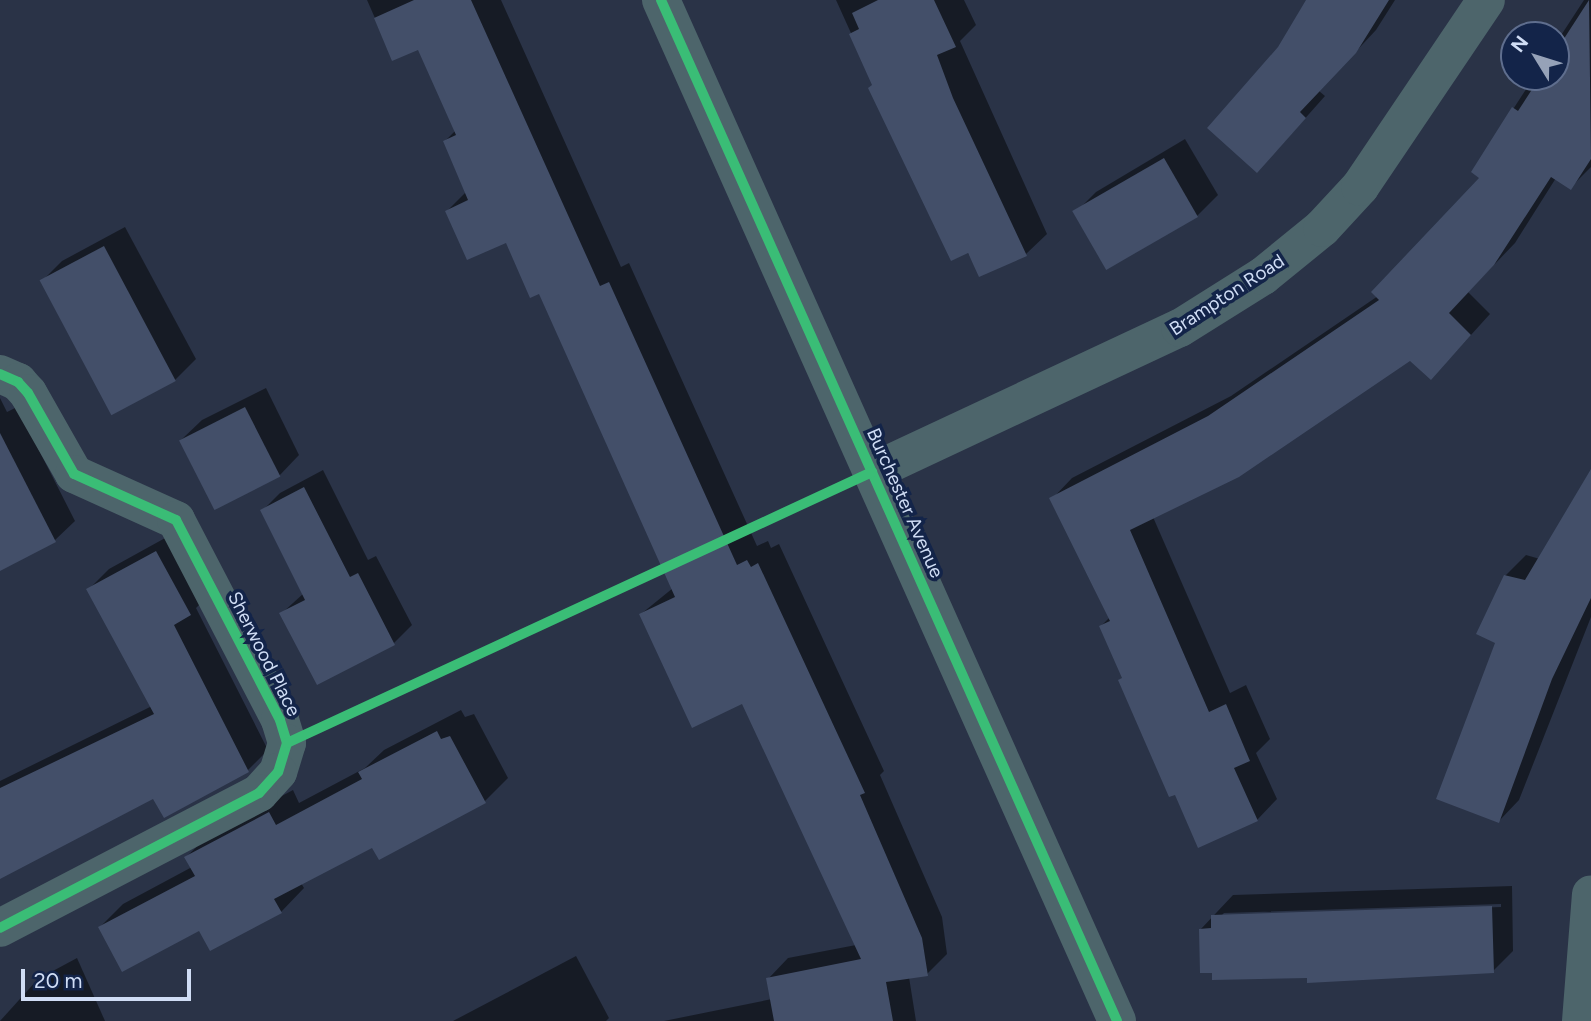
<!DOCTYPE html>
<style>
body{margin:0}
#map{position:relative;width:1591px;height:1021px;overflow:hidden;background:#2a3347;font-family:Figtree,sans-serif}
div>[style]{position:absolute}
.shadow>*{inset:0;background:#0007}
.building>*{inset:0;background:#434f69;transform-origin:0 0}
.minor>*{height:38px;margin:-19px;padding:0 19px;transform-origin:19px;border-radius:19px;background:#4d656b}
.tertiary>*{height:38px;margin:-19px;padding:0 19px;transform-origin:19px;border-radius:19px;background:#4d656b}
.cycleway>*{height:10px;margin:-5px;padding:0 5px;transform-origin:5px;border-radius:5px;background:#3abd76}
span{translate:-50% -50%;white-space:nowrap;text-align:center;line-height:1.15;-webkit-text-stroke:7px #132449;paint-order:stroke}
.street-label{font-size:19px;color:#d0ddf5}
.north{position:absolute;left:1500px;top:21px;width:70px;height:70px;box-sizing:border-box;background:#132449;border:2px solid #5f6e8e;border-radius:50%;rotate:308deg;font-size:19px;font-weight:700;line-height:28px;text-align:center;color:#d0ddf5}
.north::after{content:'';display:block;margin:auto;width:24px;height:32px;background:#96a2b8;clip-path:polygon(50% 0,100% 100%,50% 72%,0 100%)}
.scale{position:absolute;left:21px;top:969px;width:170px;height:32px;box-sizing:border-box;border:4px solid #d0ddf5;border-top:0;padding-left:9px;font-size:21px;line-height:24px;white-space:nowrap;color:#d0ddf5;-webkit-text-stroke:5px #132449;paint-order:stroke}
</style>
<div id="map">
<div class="shadow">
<i style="clip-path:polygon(367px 0,501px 0,621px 267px,629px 263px,757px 546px,768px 541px,771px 548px,779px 544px,884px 771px,880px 775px,942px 917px,947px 954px,927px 974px,909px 977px,916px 1021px,664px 1021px,772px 999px,768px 979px,788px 958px,856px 945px,743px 701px,641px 614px,673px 588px,540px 292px,507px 241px,447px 211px,466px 192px,445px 141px,456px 130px,419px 48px,393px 59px)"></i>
<i style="clip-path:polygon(836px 0,964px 0,976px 25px,960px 41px,1047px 234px,1026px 254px,980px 275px,874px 84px)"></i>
<i style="clip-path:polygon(1310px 0,1395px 0,1376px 30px,1319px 91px,1325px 96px,1277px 150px,1279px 49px)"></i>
<i style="clip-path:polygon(1584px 0,1591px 0,1591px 167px,1571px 187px,1556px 178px,1515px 243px,1468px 292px,1490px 314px,1451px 357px,1410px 359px,1153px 517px,1230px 693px,1246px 685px,1270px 739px,1256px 753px,1277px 799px,1257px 820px,1123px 677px,1101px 626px,1110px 617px,1052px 499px,1072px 478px,1231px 396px,1378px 296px,1482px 177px,1473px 171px,1534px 77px,1556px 77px,1556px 43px)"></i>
<i style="clip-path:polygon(1185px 139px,1218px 195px,1197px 216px,1108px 268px,1075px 213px,1096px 192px)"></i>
<i style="clip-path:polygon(125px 227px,196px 359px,175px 380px,42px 281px,62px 261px)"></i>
<i style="clip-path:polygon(266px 388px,299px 455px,279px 476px,181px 440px,202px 420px)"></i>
<i style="clip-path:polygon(0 398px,7px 412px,17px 407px,75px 521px,54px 541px,0 569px)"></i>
<i style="clip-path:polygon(323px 470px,368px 560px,376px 556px,412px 625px,394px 643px,317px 683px,282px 613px,304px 593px,262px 511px,280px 493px)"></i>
<i style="clip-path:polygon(1591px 473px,1591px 617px,1519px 800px,1499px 821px,1498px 642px,1505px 576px,1526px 555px,1540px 559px)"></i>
<i style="clip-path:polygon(176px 532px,210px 594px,196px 608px,268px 750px,248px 770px,154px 796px,0 877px,0 781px,152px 706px,88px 590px,109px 569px)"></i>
<i style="clip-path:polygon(461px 710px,465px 717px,474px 714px,508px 778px,484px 802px,373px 846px,301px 883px,304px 888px,281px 912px,200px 928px,100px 927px,123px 904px,192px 867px,186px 857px,210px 834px,293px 790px,299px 803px,365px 768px,384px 750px)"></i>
<i style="clip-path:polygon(evenodd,1512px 886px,1513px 951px,1493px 971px,1309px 976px,1213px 971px,1200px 930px,1233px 895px,1512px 886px,1501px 904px,1501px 907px,1221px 916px,1224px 913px,1501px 904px)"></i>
<i style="clip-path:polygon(576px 956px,609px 1018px,606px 1021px,453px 1021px)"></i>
<i style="clip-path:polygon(77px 958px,105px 1021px,0 1021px,38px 979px)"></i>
</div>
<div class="building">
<i style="clip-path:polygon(414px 0,471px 0,600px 286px,609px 282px,737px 565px,747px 560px,751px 567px,758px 563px,865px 793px,860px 795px,922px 938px,928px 976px,886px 982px,893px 1021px,774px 1021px,766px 978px,861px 959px,742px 704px,692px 728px,639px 614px,675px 597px,539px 294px,530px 298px,506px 243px,467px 260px,445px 211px,468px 200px,443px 141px,456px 135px,418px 50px,392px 61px,374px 18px)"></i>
<i style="clip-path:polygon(878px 0,934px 0,956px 47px,937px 55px,953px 98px,1027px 256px,979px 277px,968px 253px,951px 261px,868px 88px,872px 85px,849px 34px,859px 29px,852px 13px)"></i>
<i style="clip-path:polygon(1306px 0,1389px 0,1356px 53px,1300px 112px,1306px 118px,1257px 173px,1207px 128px,1278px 47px)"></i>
<i style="clip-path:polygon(1589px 0,1591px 159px,1571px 190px,1551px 177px,1494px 265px,1449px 313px,1471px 335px,1431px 380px,1410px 361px,1239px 477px,1130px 530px,1209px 712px,1226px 704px,1250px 761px,1234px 768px,1258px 821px,1198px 848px,1175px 795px,1169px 797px,1118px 680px,1122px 678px,1099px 626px,1110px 621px,1049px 498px,1208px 416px,1379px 300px,1371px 292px,1479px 178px,1471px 172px,1512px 107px,1518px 111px,1540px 77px,1556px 77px,1556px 51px)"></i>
<i style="left:1164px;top:158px;width:68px;height:106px;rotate:60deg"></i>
<i style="left:104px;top:246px;width:153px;height:73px;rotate:62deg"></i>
<i style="left:245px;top:407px;width:78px;height:74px;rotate:63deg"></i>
<i style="clip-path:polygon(0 433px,56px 542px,0 571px)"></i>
<i style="clip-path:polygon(1591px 469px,1591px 598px,1552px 679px,1499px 823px,1436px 799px,1495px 643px,1476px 634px,1504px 575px,1525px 580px)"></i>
<i style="clip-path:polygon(304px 487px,350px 577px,358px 573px,395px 645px,317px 685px,279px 613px,305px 600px,260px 510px)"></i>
<i style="clip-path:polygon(156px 551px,191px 615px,174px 625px,249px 772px,164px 818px,153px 799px,0 879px,0 788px,154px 714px,86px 589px)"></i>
<i style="clip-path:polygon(437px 731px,441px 739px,450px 736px,486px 803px,379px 860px,372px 848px,274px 899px,282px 913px,210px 951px,199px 931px,122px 972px,98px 927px,195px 876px,184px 857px,269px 812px,276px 825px,362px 779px,358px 772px)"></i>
<i style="clip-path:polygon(1492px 906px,1494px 973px,1307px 983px,1307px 978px,1212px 980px,1212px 973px,1200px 973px,1199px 929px,1211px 928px,1211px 915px)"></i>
</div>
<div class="minor">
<i style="left:0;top:374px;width:20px;rotate:24deg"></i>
<i style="left:18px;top:382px;width:15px;rotate:48deg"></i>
<i style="left:28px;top:393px;width:93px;rotate:60.4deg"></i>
<i style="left:74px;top:474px;width:112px;rotate:24.3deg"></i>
<i style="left:176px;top:520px;width:225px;rotate:62.5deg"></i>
<i style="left:280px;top:720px;width:24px;rotate:73deg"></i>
<i style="left:287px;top:743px;width:30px;rotate:107deg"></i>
<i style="left:278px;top:772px;width:28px;rotate:132deg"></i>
<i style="left:259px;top:793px;width:292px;rotate:152.5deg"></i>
<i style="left:872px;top:472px;width:340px;rotate:-25.1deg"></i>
<i style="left:1180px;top:328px;width:98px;rotate:-32.1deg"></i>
<i style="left:1263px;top:276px;width:76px;rotate:-39.1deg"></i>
<i style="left:1322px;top:228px;width:56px;rotate:-47.2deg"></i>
<i style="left:1360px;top:187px;width:225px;rotate:-56deg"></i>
<i style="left:1581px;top:1021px;width:127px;rotate:-85.5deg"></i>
</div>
<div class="tertiary">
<i style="left:661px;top:0;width:1118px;rotate:65.93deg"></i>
</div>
<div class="cycleway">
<i style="left:661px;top:0;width:1118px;rotate:65.93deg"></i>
<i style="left:0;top:374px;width:20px;rotate:24deg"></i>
<i style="left:18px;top:382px;width:15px;rotate:48deg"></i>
<i style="left:28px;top:393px;width:93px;rotate:60.4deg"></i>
<i style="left:74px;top:474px;width:112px;rotate:24.3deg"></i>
<i style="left:176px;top:520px;width:225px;rotate:62.5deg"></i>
<i style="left:280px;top:720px;width:24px;rotate:73deg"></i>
<i style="left:287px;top:743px;width:30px;rotate:107deg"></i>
<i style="left:278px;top:772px;width:28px;rotate:132deg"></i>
<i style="left:259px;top:793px;width:292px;rotate:152.5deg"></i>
<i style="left:287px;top:743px;width:645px;rotate:-24.86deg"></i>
</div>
<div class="street-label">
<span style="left:1227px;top:295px;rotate:-33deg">Brampton Road</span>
<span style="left:905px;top:503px;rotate:66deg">Burchester Avenue</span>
<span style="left:264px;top:654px;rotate:63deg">Sherwood Place</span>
</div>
<div class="north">N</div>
<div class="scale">20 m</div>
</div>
